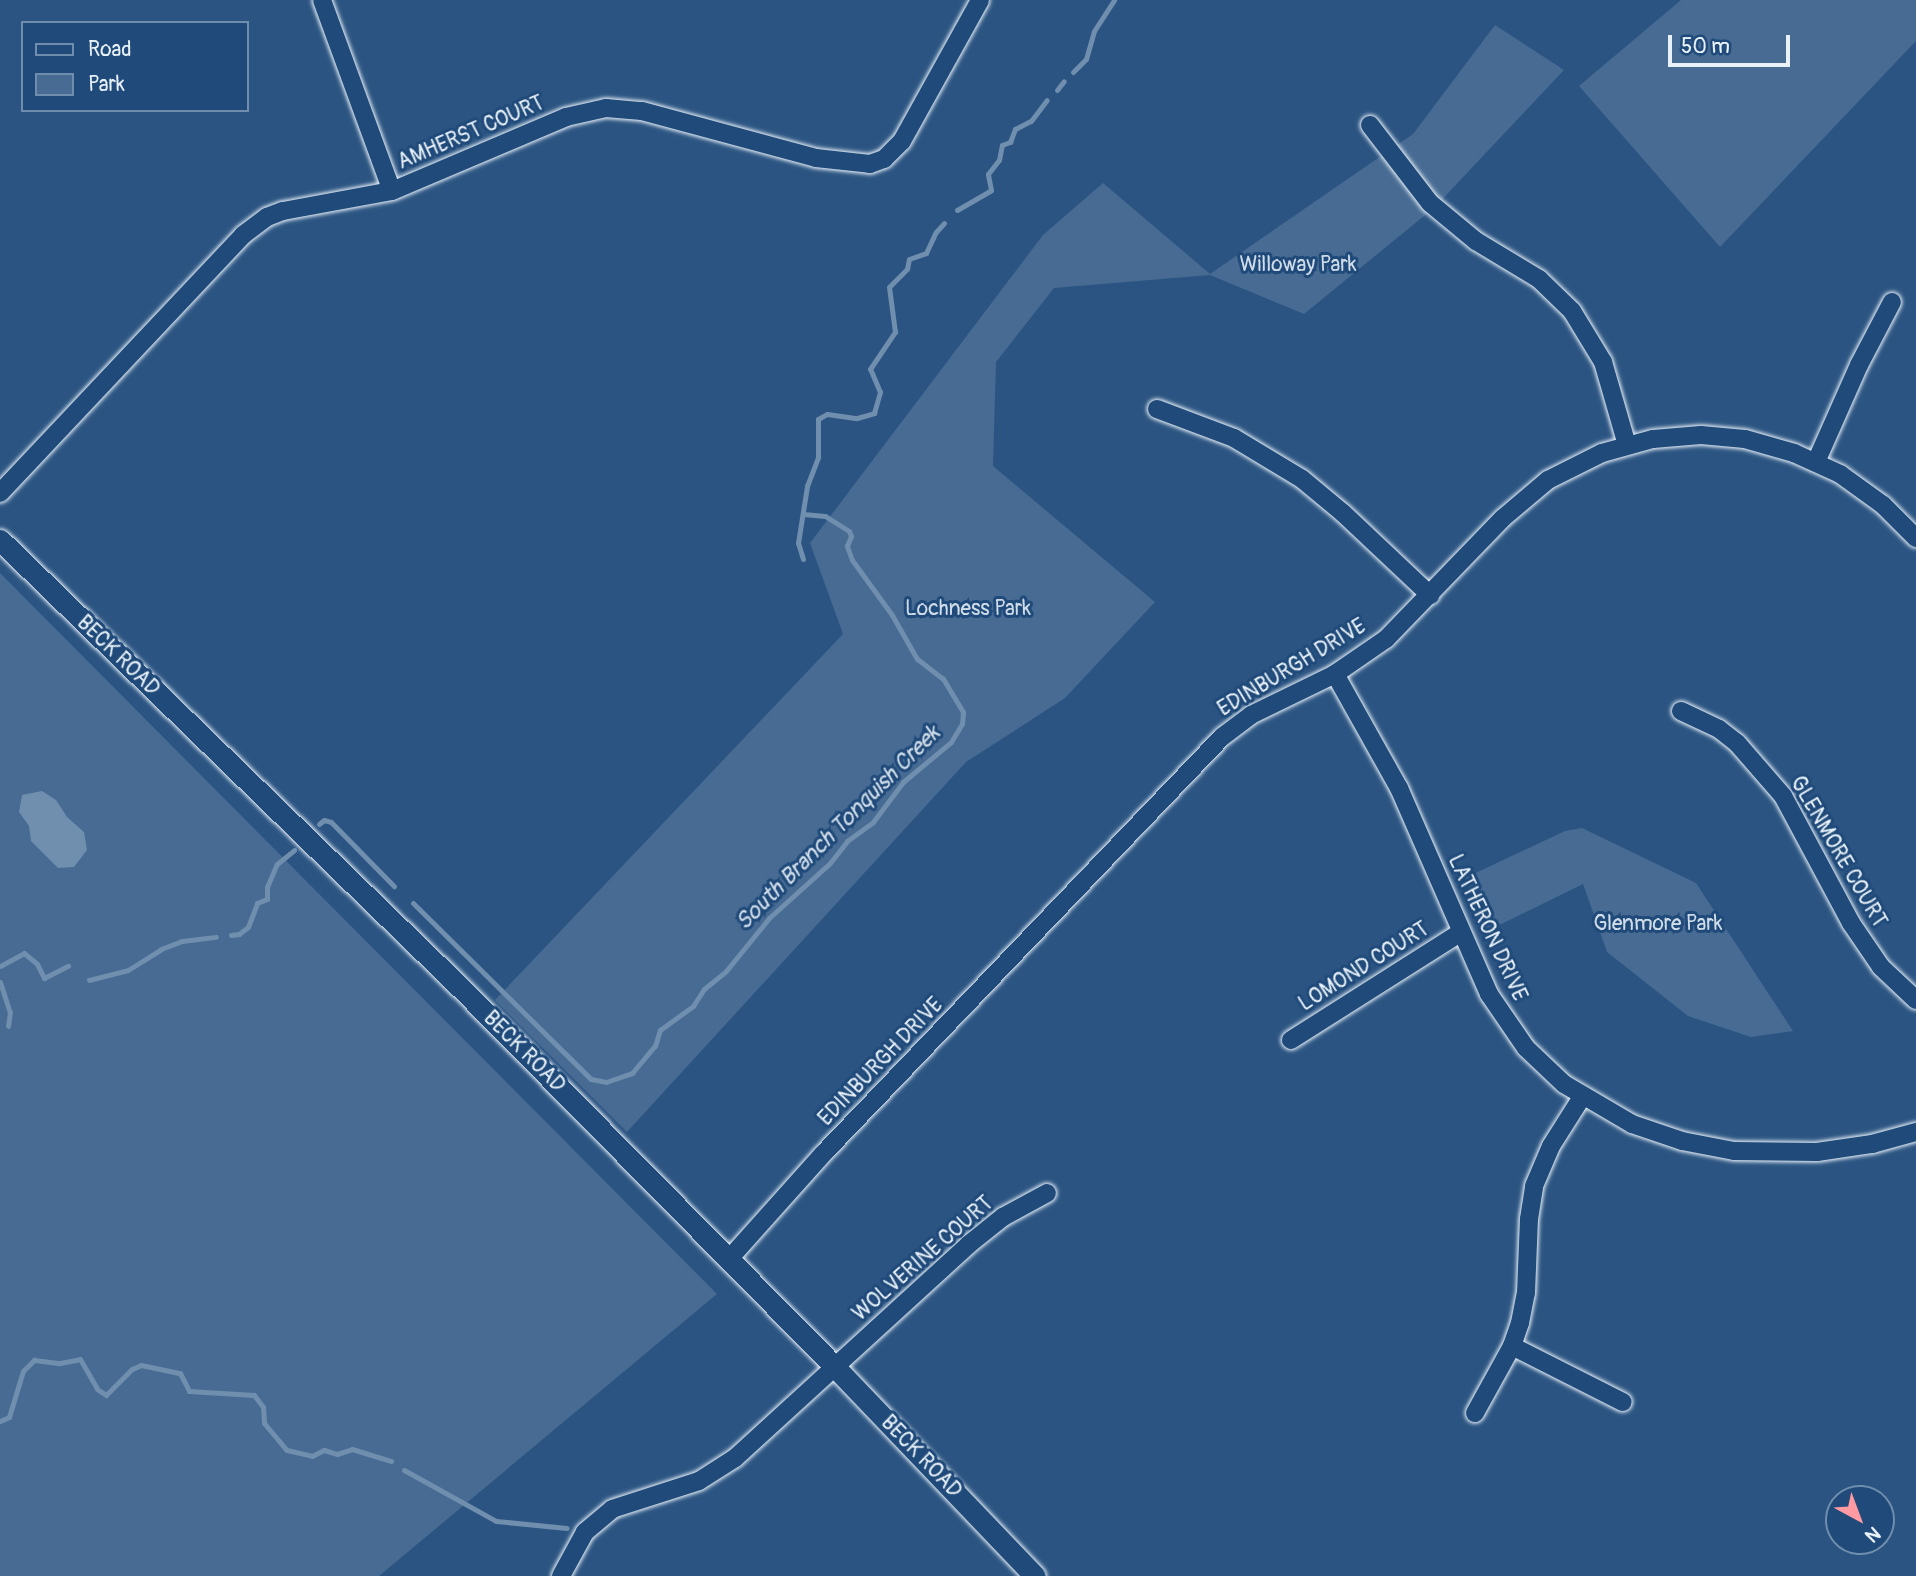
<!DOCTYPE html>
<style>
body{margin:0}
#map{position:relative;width:1916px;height:1576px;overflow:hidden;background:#2b5482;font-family:Pangolin,sans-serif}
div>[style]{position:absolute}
.green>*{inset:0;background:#476b93}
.water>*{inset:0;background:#708ead}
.stream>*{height:5px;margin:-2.5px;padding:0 2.5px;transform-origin:2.5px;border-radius:2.5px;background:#708ead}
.roads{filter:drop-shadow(0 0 2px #e8f1f8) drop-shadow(0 0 2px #e8f1f8)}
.minor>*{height:18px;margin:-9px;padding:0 9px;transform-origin:9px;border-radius:9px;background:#1f4a7a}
.major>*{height:21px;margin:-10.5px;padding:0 10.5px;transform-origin:10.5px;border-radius:10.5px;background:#1f4a7a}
span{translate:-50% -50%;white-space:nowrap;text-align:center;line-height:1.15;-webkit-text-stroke:6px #1f4a7a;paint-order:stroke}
.street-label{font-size:21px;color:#e8f1f8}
.park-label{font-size:21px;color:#d0dde9}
.water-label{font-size:23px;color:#d0dde9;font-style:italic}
.legend{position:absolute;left:21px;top:21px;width:228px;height:91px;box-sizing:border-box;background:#1f4a7a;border:2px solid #6f8dac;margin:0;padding:9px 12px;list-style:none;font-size:21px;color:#e8f1f8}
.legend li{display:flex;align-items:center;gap:14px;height:35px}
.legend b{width:35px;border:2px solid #6f8dac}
.north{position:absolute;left:1825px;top:1485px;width:70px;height:70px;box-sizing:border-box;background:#1f4a7a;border:2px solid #6f8dac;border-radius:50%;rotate:139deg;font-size:19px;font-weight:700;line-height:28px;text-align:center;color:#e8f1f8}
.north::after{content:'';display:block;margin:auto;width:24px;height:32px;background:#ff9aa2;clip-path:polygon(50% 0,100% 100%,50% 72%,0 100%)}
.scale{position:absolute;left:1668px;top:35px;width:122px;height:32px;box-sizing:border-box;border:4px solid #e8f1f8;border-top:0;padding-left:9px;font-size:21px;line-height:24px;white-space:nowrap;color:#e8f1f8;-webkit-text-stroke:5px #1f4a7a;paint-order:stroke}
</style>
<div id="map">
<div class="green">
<i style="clip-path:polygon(1681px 0,1916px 0,1916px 41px,1720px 247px,1579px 86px)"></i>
<i style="clip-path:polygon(1495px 25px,1564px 70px,1435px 207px,1304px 314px,1210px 275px,1054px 288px,996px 362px,993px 466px,1155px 602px,1065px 698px,966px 762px,627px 1132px,495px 1000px,843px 634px,810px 543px,1043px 235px,1103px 183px,1210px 274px,1413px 134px)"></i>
<i style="clip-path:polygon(0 573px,717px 1294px,379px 1576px,0 1576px)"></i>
<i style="clip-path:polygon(1582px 828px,1696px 883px,1793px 1031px,1751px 1037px,1688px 1016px,1607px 952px,1583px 884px,1487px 931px,1465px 878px,1565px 831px)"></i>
</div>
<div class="water">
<i style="clip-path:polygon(42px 791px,56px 800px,67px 817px,84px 832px,87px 850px,74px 867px,58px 868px,31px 841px,29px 826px,19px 812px,22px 795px)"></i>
</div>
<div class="stream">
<i style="left:1073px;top:72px;width:18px;rotate:-45deg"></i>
<i style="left:1086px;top:59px;width:29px;rotate:-74deg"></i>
<i style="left:1094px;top:31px;width:37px;rotate:-57deg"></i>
<i style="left:1057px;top:90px;width:11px;rotate:-52deg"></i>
<i style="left:957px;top:210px;width:39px;rotate:-30deg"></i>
<i style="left:991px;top:190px;width:16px;rotate:-101deg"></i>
<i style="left:988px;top:174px;width:18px;rotate:-52deg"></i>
<i style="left:999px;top:160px;width:15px;rotate:-79deg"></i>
<i style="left:1002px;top:145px;width:9px;rotate:-21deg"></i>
<i style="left:1010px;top:142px;width:14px;rotate:-69deg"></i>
<i style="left:1015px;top:129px;width:18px;rotate:-27deg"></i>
<i style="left:1031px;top:121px;width:26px;rotate:-53deg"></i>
<i style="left:803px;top:559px;width:17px;rotate:-107deg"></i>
<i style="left:798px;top:543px;width:58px;rotate:-81deg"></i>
<i style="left:807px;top:486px;width:31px;rotate:-69deg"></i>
<i style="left:818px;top:457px;width:38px;rotate:-90deg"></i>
<i style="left:818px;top:419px;width:10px;rotate:-29deg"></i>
<i style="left:827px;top:414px;width:30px;rotate:8deg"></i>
<i style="left:857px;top:418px;width:18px;rotate:-16deg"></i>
<i style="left:874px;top:413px;width:22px;rotate:-74deg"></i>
<i style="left:880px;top:392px;width:25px;rotate:-113deg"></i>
<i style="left:870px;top:369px;width:45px;rotate:-56deg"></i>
<i style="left:895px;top:332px;width:45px;rotate:-97.6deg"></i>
<i style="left:889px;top:287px;width:25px;rotate:-45deg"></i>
<i style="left:907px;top:269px;width:10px;rotate:-79deg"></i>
<i style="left:909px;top:259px;width:18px;rotate:-19deg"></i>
<i style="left:926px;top:253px;width:23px;rotate:-65deg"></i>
<i style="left:936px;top:232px;width:12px;rotate:-48deg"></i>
<i style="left:319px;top:824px;width:6px;rotate:-39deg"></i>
<i style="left:324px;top:820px;width:7px;rotate:16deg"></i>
<i style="left:331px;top:822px;width:90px;rotate:45.5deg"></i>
<i style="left:413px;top:903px;width:250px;rotate:44.7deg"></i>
<i style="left:591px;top:1079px;width:15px;rotate:11deg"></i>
<i style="left:606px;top:1082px;width:28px;rotate:-19deg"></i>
<i style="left:632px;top:1073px;width:35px;rotate:-50deg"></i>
<i style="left:655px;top:1046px;width:17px;rotate:-73deg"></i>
<i style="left:660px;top:1030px;width:41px;rotate:-36deg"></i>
<i style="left:693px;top:1006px;width:20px;rotate:-57deg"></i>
<i style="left:704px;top:989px;width:28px;rotate:-39deg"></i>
<i style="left:726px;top:971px;width:68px;rotate:-50.9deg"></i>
<i style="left:769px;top:918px;width:82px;rotate:-42deg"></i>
<i style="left:830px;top:863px;width:28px;rotate:-52deg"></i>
<i style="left:847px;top:841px;width:32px;rotate:-36deg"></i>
<i style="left:873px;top:822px;width:50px;rotate:-53.1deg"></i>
<i style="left:903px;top:782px;width:62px;rotate:-39.8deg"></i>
<i style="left:951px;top:742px;width:21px;rotate:-59deg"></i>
<i style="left:962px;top:724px;width:12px;rotate:-85deg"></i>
<i style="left:963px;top:712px;width:39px;rotate:-121deg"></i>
<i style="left:943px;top:679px;width:33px;rotate:-142deg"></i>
<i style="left:917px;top:659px;width:51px;rotate:-119.6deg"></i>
<i style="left:892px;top:615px;width:68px;rotate:-126deg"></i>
<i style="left:852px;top:560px;width:15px;rotate:-110deg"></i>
<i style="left:847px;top:546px;width:11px;rotate:-68deg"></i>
<i style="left:851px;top:536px;width:5px;rotate:-112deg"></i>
<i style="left:849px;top:531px;width:28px;rotate:-148deg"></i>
<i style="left:825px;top:516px;width:22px;rotate:-175deg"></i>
<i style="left:231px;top:935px;width:8px;rotate:-7deg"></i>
<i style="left:239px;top:934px;width:11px;rotate:-38deg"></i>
<i style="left:248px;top:927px;width:26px;rotate:-69deg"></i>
<i style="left:257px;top:903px;width:11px;rotate:-22deg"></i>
<i style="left:267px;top:899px;width:12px;rotate:-90deg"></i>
<i style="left:267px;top:887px;width:25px;rotate:-67deg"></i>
<i style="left:277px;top:864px;width:22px;rotate:-39deg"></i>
<i style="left:0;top:966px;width:27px;rotate:-28deg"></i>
<i style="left:24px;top:953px;width:17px;rotate:40deg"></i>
<i style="left:37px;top:964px;width:16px;rotate:63deg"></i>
<i style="left:44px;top:978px;width:27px;rotate:-27deg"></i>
<i style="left:89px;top:980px;width:40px;rotate:-14.4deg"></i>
<i style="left:128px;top:970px;width:39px;rotate:-32deg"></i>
<i style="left:161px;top:949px;width:22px;rotate:-21deg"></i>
<i style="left:182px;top:941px;width:34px;rotate:-7deg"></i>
<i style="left:0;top:982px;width:32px;rotate:72deg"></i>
<i style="left:10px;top:1012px;width:14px;rotate:98deg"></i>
<i style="left:0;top:1421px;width:10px;rotate:-24deg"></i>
<i style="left:9px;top:1417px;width:48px;rotate:-73.1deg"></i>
<i style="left:23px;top:1371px;width:16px;rotate:-45deg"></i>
<i style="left:34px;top:1360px;width:26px;rotate:7deg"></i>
<i style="left:60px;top:1363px;width:20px;rotate:-11deg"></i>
<i style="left:80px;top:1359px;width:34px;rotate:60deg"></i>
<i style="left:97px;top:1389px;width:11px;rotate:34deg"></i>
<i style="left:106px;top:1395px;width:37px;rotate:-45deg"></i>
<i style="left:132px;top:1369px;width:10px;rotate:-24deg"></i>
<i style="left:141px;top:1365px;width:40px;rotate:12deg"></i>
<i style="left:180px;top:1373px;width:20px;rotate:63deg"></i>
<i style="left:189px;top:1391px;width:65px;rotate:3.5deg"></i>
<i style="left:254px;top:1395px;width:15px;rotate:53deg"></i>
<i style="left:263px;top:1407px;width:16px;rotate:86deg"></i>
<i style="left:264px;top:1423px;width:35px;rotate:50deg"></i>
<i style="left:287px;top:1450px;width:26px;rotate:13deg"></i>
<i style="left:312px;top:1456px;width:13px;rotate:-27deg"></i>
<i style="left:324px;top:1450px;width:14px;rotate:17deg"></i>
<i style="left:337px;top:1454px;width:16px;rotate:-18deg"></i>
<i style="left:352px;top:1449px;width:41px;rotate:17.1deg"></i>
<i style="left:404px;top:1470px;width:105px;rotate:29deg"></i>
<i style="left:496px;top:1521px;width:71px;rotate:5.6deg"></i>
</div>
<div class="roads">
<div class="minor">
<i style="left:322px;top:0;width:203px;rotate:69.9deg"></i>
<i style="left:1370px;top:125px;width:98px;rotate:52.4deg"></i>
<i style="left:1430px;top:203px;width:60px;rotate:39.6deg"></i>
<i style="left:1476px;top:241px;width:74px;rotate:31.1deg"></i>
<i style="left:1539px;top:279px;width:46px;rotate:44.1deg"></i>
<i style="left:1572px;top:311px;width:60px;rotate:58.7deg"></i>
<i style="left:1603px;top:362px;width:86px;rotate:73.9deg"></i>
<i style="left:1157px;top:409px;width:82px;rotate:20.6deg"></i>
<i style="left:1234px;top:438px;width:79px;rotate:31.1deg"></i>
<i style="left:1302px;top:479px;width:53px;rotate:39.7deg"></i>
<i style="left:1343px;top:513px;width:120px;rotate:43.3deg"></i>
<i style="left:1816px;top:462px;width:106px;rotate:-66.1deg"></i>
<i style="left:1859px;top:365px;width:71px;rotate:-62.4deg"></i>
<i style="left:0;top:493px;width:354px;rotate:-46.7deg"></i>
<i style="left:243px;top:235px;width:30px;rotate:-37deg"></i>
<i style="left:267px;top:217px;width:17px;rotate:-21deg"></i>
<i style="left:283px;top:211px;width:111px;rotate:-10.4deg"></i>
<i style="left:392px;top:191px;width:189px;rotate:-23deg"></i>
<i style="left:566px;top:117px;width:41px;rotate:-12.7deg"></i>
<i style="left:606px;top:108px;width:36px;rotate:5deg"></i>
<i style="left:642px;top:111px;width:180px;rotate:15.1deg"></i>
<i style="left:816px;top:158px;width:54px;rotate:6.3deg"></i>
<i style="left:870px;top:164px;width:15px;rotate:-20deg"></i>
<i style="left:884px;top:159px;width:25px;rotate:-45deg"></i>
<i style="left:902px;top:141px;width:161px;rotate:-61deg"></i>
<i style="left:1335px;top:674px;width:131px;rotate:60.7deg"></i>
<i style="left:1399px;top:788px;width:225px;rotate:66.4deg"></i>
<i style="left:1489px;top:994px;width:65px;rotate:55.6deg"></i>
<i style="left:1526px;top:1048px;width:52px;rotate:43.5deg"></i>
<i style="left:1564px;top:1084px;width:79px;rotate:30.5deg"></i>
<i style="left:1632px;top:1124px;width:53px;rotate:18.8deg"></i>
<i style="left:1682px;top:1141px;width:53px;rotate:10.9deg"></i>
<i style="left:1734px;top:1151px;width:83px;rotate:0.7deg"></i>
<i style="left:1817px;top:1152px;width:56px;rotate:-8.3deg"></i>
<i style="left:1872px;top:1144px;width:46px;rotate:-15.3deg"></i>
<i style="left:1681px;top:711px;width:42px;rotate:25.3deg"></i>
<i style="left:1719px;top:729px;width:23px;rotate:38deg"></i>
<i style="left:1737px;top:743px;width:70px;rotate:49deg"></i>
<i style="left:1783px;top:796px;width:144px;rotate:61.8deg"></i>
<i style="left:1851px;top:923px;width:53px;rotate:55.7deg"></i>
<i style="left:1881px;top:967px;width:48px;rotate:43.3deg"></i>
<i style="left:1291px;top:1040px;width:201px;rotate:-32.4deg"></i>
<i style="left:729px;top:1259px;width:141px;rotate:-48.2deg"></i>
<i style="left:823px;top:1154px;width:577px;rotate:-46.26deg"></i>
<i style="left:1222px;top:737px;width:36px;rotate:-37deg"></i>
<i style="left:1251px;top:715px;width:93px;rotate:-26deg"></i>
<i style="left:1335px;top:674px;width:62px;rotate:-34.5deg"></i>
<i style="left:1386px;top:639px;width:168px;rotate:-46deg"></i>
<i style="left:1503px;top:518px;width:59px;rotate:-40.2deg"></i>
<i style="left:1548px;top:480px;width:60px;rotate:-26.6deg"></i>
<i style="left:1602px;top:453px;width:53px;rotate:-15.4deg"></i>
<i style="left:1653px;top:439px;width:48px;rotate:-4.8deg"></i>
<i style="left:1701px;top:435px;width:44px;rotate:5.2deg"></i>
<i style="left:1745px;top:439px;width:51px;rotate:15.9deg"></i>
<i style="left:1794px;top:453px;width:51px;rotate:24.5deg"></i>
<i style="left:1840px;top:474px;width:53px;rotate:35.8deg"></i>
<i style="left:1883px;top:505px;width:47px;rotate:45deg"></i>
<i style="left:1512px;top:1346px;width:124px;rotate:26.8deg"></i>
<i style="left:1475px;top:1413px;width:77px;rotate:-61.1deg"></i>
<i style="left:1512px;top:1346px;width:24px;rotate:-71deg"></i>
<i style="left:1520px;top:1323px;width:31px;rotate:-79deg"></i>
<i style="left:1526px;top:1293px;width:74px;rotate:-87.7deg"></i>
<i style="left:1529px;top:1219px;width:33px;rotate:-81deg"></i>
<i style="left:1534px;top:1186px;width:43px;rotate:-67deg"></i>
<i style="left:1551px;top:1146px;width:58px;rotate:-57.7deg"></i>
<i style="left:561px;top:1576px;width:50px;rotate:-61.4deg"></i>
<i style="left:585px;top:1532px;width:35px;rotate:-40deg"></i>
<i style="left:612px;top:1509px;width:91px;rotate:-17.8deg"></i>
<i style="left:699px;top:1481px;width:43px;rotate:-32.6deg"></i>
<i style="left:735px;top:1458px;width:316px;rotate:-42.4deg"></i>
<i style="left:968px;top:1245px;width:45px;rotate:-38.7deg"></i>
<i style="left:1003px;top:1217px;width:50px;rotate:-28.6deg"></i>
</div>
<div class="major">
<i style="left:0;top:540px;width:647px;rotate:44.19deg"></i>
<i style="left:464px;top:991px;width:528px;rotate:45.38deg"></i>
<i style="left:835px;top:1367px;width:289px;rotate:46.3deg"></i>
</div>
</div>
<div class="street-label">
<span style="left:471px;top:133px;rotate:-23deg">AMHERST COURT</span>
<span style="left:118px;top:656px;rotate:44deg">BECK ROAD</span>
<span style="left:1292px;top:668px;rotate:-31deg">EDINBURGH DRIVE</span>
<span style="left:1838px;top:852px;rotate:60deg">GLENMORE COURT</span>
<span style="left:1487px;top:928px;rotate:65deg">LATHERON DRIVE</span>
<span style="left:1364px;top:967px;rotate:-32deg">LOMOND COURT</span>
<span style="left:524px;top:1052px;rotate:45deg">BECK ROAD</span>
<span style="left:881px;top:1062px;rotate:-46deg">EDINBURGH DRIVE</span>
<span style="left:923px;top:1259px;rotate:-41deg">WOLVERINE COURT</span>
<span style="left:921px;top:1457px;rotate:46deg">BECK ROAD</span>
</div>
<div class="park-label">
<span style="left:1298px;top:265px">Willoway Park</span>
<span style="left:968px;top:609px">Lochness Park</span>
<span style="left:1658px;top:924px">Glenmore Park</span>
</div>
<div class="water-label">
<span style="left:838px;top:828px;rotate:-45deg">South Branch Tonquish Creek</span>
</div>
<ul class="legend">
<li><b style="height:9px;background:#1f4a7a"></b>Road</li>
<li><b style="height:19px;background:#476b93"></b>Park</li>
</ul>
<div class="north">N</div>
<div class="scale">50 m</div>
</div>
